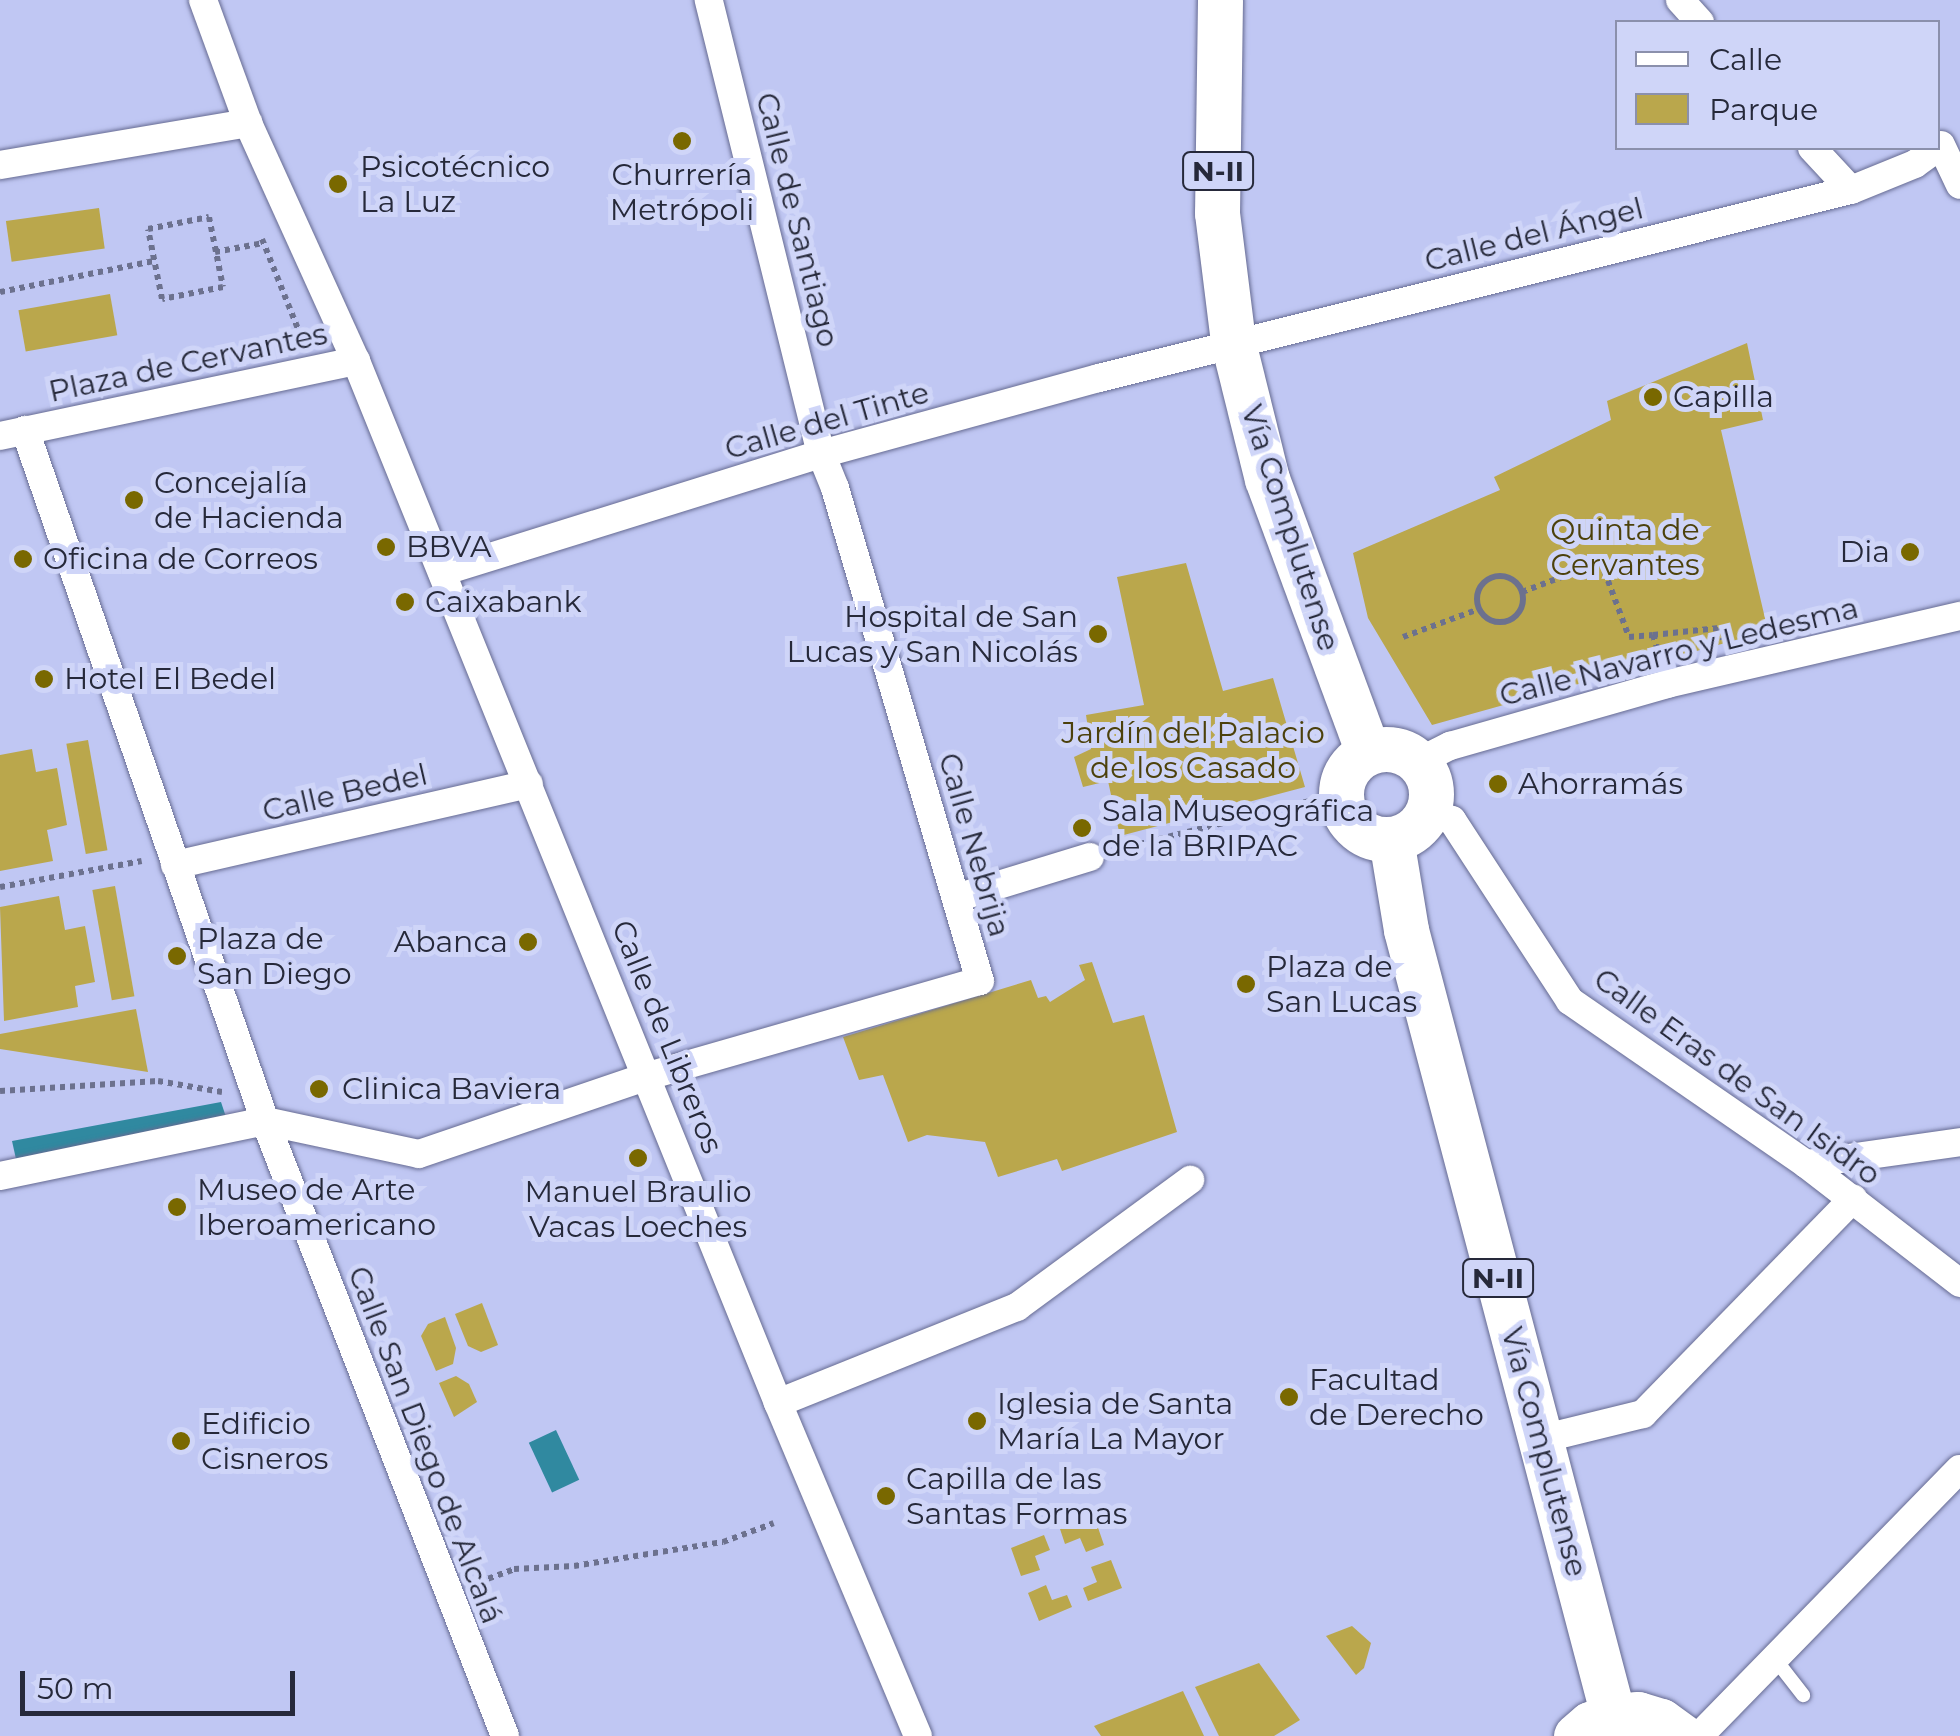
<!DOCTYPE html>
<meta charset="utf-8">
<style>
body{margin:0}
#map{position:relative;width:1960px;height:1736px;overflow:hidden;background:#c0c7f3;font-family:Montserrat,sans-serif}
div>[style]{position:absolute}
.green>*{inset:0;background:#baa74c;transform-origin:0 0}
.water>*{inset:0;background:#3089a0;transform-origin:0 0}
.path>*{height:6px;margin-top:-3px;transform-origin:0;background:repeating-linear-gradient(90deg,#6c718e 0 5px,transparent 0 10px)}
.path>.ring{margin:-3px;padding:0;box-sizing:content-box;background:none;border:6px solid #6c718e;border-radius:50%}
.roads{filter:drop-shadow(0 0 2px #666b92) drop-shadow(0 0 2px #666b92)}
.lane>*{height:14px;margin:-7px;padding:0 7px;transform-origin:7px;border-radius:7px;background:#fff}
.street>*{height:28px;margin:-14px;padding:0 14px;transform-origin:14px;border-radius:14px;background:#fff}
.primary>*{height:45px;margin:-22.5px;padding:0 22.5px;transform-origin:22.5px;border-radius:22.5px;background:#fff}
.primary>.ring{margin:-22.5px;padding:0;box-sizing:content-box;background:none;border:45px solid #fff;border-radius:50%}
.dots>*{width:28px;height:28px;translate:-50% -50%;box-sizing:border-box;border:5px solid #cfd5f8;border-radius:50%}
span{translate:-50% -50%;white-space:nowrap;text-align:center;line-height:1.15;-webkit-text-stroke:10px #cfd5f8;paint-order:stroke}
.shield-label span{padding:2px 8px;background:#cfd5f8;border:2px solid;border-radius:8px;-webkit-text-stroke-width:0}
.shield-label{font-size:28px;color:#26293a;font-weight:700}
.poi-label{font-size:30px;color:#26293a}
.left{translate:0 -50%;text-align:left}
.right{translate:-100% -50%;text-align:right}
.street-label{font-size:30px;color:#26293a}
.park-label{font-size:30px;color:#4c410b}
.legend{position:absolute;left:1615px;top:20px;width:325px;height:130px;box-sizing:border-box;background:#cfd5f8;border:2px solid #8b90ac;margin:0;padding:12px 18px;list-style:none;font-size:30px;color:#26293a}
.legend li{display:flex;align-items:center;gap:20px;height:50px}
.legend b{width:50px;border:2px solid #8b90ac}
.scale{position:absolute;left:20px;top:1671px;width:275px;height:45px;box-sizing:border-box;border:5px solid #26293a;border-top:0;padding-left:12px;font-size:30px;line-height:35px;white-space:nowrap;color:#26293a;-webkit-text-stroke:8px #cfd5f8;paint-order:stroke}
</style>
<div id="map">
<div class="green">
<i style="left:99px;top:208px;width:41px;height:94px;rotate:82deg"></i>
<i style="left:110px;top:294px;width:42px;height:93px;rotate:80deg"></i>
<i style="clip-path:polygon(1747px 343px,1763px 420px,1721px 430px,1768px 631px,1432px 725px,1368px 618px,1353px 553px,1500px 490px,1494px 477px,1611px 420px,1607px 401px)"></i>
<i style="clip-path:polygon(1186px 563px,1223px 691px,1273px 678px,1305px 787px,1120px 836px,1108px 781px,1083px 787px,1074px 757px,1091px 749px,1086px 715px,1144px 705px,1117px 577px)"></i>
<i style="left:88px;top:740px;width:112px;height:22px;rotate:80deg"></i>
<i style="clip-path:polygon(32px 749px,36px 772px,57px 768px,67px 825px,47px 830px,53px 861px,0 871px,0 755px)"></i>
<i style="left:115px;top:886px;width:112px;height:23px;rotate:80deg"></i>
<i style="clip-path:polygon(59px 896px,65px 930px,85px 926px,95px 982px,75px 986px,78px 1007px,4px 1021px,0 907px)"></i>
<i style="clip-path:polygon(1092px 962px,1113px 1023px,1144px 1015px,1177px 1132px,1062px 1171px,1057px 1159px,998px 1177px,985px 1142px,927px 1135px,908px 1142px,883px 1075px,859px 1080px,843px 1037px,1031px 980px,1038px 998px,1046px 996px,1050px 1002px,1085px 980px,1079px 965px)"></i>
<i style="clip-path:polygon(136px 1009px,148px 1072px,0 1049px,0 1034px)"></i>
<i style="clip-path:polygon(482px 1303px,498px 1345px,481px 1352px,468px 1346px,455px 1314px)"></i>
<i style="clip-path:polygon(445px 1317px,456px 1348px,453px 1364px,436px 1371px,421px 1336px,428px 1324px)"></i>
<i style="clip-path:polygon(456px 1376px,469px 1384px,477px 1402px,454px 1417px,439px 1383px)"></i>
<i style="clip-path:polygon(1094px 1516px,1104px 1545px,1086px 1552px,1080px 1538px,1065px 1544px,1060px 1529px)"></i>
<i style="clip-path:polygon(1044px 1535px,1050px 1550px,1035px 1556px,1040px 1570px,1021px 1576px,1011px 1548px)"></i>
<i style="clip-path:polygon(1111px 1560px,1122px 1588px,1088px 1601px,1083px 1588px,1097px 1582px,1091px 1567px)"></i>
<i style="clip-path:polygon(1046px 1585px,1052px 1600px,1067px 1595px,1072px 1607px,1039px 1621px,1028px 1593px)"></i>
<i style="clip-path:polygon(1352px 1626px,1371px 1643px,1364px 1668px,1356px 1675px,1326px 1636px)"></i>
<i style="clip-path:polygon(1259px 1663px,1300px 1720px,1274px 1736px,1219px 1736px,1195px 1687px)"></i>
<i style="clip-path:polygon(1183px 1691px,1204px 1736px,1101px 1736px,1094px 1726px)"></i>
</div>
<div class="water">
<i style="clip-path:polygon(221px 1102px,226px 1117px,16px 1159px,12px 1141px)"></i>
<i style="left:556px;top:1430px;width:55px;height:30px;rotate:65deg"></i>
</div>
<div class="path">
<i style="left:209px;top:217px;width:71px;rotate:78.7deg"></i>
<i style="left:223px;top:287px;width:62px;rotate:168.9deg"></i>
<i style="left:162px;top:299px;width:71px;rotate:-101.3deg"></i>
<i style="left:148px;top:229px;width:62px;rotate:-11.1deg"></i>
<i style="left:262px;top:239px;width:113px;rotate:68.2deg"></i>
<i style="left:215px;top:252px;width:49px;rotate:-10.6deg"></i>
<i style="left:0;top:292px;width:157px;rotate:-11.4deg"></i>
<i class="ring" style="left:1477px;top:576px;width:40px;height:40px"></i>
<i style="left:1522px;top:592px;width:85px;rotate:-20.8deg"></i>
<i style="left:1601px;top:562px;width:80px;rotate:69.5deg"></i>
<i style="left:1629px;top:637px;width:24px;rotate:-5deg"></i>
<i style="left:1653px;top:635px;width:20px;rotate:72deg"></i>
<i style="left:1653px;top:635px;width:66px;rotate:-6.1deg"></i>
<i style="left:1719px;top:628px;width:12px;rotate:70deg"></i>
<i style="left:1403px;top:637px;width:81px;rotate:-20.2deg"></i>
<i style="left:1120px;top:849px;width:203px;rotate:-14.2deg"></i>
<i style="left:0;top:887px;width:144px;rotate:-10.4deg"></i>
<i style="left:0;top:1091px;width:158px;rotate:-3.6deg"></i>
<i style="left:158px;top:1081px;width:65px;rotate:9.8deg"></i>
<i style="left:479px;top:1582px;width:37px;rotate:-20deg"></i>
<i style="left:514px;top:1569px;width:60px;rotate:-2.9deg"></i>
<i style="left:574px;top:1566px;width:151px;rotate:-9.2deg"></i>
<i style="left:723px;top:1542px;width:54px;rotate:-20.4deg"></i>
</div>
<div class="roads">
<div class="lane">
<i style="left:1775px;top:1659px;width:46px;rotate:52.1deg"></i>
</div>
<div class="street">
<i style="left:203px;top:0;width:131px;rotate:69.9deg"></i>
<i style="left:248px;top:123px;width:261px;rotate:65.6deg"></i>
<i style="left:356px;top:361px;width:1124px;rotate:67.95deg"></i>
<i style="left:778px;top:1403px;width:361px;rotate:67.2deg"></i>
<i style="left:1680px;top:0;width:30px;rotate:48deg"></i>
<i style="left:1941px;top:145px;width:44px;rotate:64.6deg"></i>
<i style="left:1812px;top:148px;width:57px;rotate:47.1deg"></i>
<i style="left:0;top:165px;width:252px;rotate:-9.6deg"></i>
<i style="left:25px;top:430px;width:731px;rotate:70.85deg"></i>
<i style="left:265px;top:1121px;width:660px;rotate:68.68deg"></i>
<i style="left:0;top:436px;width:364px;rotate:-11.9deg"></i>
<i style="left:442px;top:572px;width:397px;rotate:-17.3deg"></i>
<i style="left:821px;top:454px;width:288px;rotate:-15.3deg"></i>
<i style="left:1099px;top:378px;width:775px;rotate:-14.04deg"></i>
<i style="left:1851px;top:190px;width:69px;rotate:-22.1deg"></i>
<i style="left:1915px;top:164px;width:27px;rotate:-36deg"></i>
<i style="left:1418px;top:762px;width:36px;rotate:-27deg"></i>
<i style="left:1450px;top:746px;width:226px;rotate:-15.9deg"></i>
<i style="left:1667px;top:684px;width:301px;rotate:-13.1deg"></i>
<i style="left:1428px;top:811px;width:26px;rotate:21deg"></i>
<i style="left:1452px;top:820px;width:216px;rotate:56.9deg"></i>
<i style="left:1570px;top:1001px;width:287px;rotate:34.6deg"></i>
<i style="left:1806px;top:1164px;width:195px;rotate:37.7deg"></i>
<i style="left:175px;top:865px;width:363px;rotate:-12.9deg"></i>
<i style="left:956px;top:898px;width:140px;rotate:-17deg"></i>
<i style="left:1806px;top:1164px;width:156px;rotate:-8.1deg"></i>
<i style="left:0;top:1176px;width:271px;rotate:-11.7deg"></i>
<i style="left:265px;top:1121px;width:157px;rotate:12.1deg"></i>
<i style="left:419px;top:1154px;width:242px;rotate:-18.8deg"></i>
<i style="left:648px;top:1076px;width:345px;rotate:-16deg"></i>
<i style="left:980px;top:981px;width:514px;rotate:-106.39deg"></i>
<i style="left:835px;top:488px;width:37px;rotate:-112deg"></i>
<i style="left:821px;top:454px;width:468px;rotate:-103.9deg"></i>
<i style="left:778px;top:1403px;width:258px;rotate:-21.9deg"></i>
<i style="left:1017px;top:1307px;width:215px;rotate:-36.3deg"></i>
<i style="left:1541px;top:1439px;width:105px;rotate:-13.8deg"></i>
<i style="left:1643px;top:1414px;width:301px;rotate:-45.7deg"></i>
<i style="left:1699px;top:1736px;width:373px;rotate:-45.7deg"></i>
</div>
<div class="primary">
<i style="left:1220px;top:0;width:213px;rotate:90.8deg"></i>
<i style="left:1217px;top:213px;width:130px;rotate:82.9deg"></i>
<i style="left:1233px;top:342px;width:141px;rotate:76.1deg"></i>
<i style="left:1267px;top:479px;width:291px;rotate:69.7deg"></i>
<i class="ring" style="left:1341px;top:749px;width:45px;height:45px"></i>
<i style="left:1391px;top:839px;width:92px;rotate:80.6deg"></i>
<i style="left:1406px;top:930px;width:812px;rotate:75.23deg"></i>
<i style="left:1576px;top:1736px;width:18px;rotate:-41deg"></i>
<i style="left:1590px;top:1724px;width:25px;rotate:-21deg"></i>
<i style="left:1613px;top:1715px;width:25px;rotate:-2deg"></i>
<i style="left:1638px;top:1714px;width:24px;rotate:17deg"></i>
<i style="left:1661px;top:1721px;width:26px;rotate:36deg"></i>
</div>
</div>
<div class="dots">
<i style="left:682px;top:141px;background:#796800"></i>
<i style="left:338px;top:184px;background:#796800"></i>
<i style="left:1653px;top:397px;background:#796800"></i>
<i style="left:134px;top:500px;background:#796800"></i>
<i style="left:386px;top:547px;background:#796800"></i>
<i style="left:1910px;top:552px;background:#796800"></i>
<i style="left:23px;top:559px;background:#796800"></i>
<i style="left:405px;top:602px;background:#796800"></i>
<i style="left:1098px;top:634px;background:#796800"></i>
<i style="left:44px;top:679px;background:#796800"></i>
<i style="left:1498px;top:784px;background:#796800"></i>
<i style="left:1082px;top:828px;background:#796800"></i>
<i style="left:528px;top:942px;background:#796800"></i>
<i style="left:177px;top:956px;background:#796800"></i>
<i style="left:1246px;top:984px;background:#796800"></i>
<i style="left:319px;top:1089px;background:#796800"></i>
<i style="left:638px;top:1158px;background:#796800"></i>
<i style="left:177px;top:1207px;background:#796800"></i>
<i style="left:1289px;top:1397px;background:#796800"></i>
<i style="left:977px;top:1421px;background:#796800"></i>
<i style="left:181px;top:1441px;background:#796800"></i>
<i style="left:886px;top:1496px;background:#796800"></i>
</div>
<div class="shield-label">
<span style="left:1218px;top:171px">N-II</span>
<span style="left:1498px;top:1278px">N-II</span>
</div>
<div class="poi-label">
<span class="left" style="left:360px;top:184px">Psicotécnico<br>La Luz</span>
<span style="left:682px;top:192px">Churrería<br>Metrópoli</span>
<span class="left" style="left:1673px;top:397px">Capilla</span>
<span class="left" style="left:154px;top:500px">Concejalía<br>de Hacienda</span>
<span class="left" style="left:406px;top:547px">BBVA</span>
<span class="right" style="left:1890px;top:552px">Dia</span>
<span class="left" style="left:43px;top:559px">Oficina de Correos</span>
<span class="left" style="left:425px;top:602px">Caixabank</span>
<span class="right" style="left:1078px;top:634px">Hospital de San<br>Lucas y San Nicolás</span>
<span class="left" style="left:64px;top:679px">Hotel El Bedel</span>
<span class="left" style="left:1518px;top:784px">Ahorramás</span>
<span class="left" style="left:1102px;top:828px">Sala Museográfica<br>de la BRIPAC</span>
<span class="left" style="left:197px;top:956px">Plaza de<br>San Diego</span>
<span class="right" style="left:508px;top:942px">Abanca</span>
<span class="left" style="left:1266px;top:984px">Plaza de<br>San Lucas</span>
<span class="left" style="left:342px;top:1089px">Clinica Baviera</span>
<span class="left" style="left:197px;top:1207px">Museo de Arte<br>Iberoamericano</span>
<span style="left:638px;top:1209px">Manuel Braulio<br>Vacas Loeches</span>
<span class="left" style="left:1309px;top:1397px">Facultad<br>de Derecho</span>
<span class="left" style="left:997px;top:1421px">Iglesia de Santa<br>María La Mayor</span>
<span class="left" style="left:201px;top:1441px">Edificio<br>Cisneros</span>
<span class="left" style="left:906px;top:1496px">Capilla de las<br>Santas Formas</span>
</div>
<div class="street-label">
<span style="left:797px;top:220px;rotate:76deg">Calle de Santiago</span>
<span style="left:1534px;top:235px;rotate:-14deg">Calle del Ángel</span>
<span style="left:188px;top:363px;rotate:-12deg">Plaza de Cervantes</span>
<span style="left:827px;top:421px;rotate:-16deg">Calle del Tinte</span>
<span style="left:1290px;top:528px;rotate:72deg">Vía Complutense</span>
<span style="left:1679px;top:652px;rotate:-14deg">Calle Navarro y Ledesma</span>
<span style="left:345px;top:793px;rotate:-13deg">Calle Bedel</span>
<span style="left:974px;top:845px;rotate:74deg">Calle Nebrija</span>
<span style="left:667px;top:1037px;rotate:68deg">Calle de Libreros</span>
<span style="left:1737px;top:1077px;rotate:36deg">Calle Eras de San Isidro</span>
<span style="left:425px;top:1445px;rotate:69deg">Calle San Diego de Alcalá</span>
<span style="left:1544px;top:1452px;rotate:75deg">Vía Complutense</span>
</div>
<div class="park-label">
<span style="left:1625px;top:547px">Quinta de<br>Cervantes</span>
<span style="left:1193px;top:750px">Jardín del Palacio<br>de los Casado</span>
</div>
<ul class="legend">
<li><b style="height:12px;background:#fff"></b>Calle</li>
<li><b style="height:28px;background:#baa74c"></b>Parque</li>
</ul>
<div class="scale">50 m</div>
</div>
